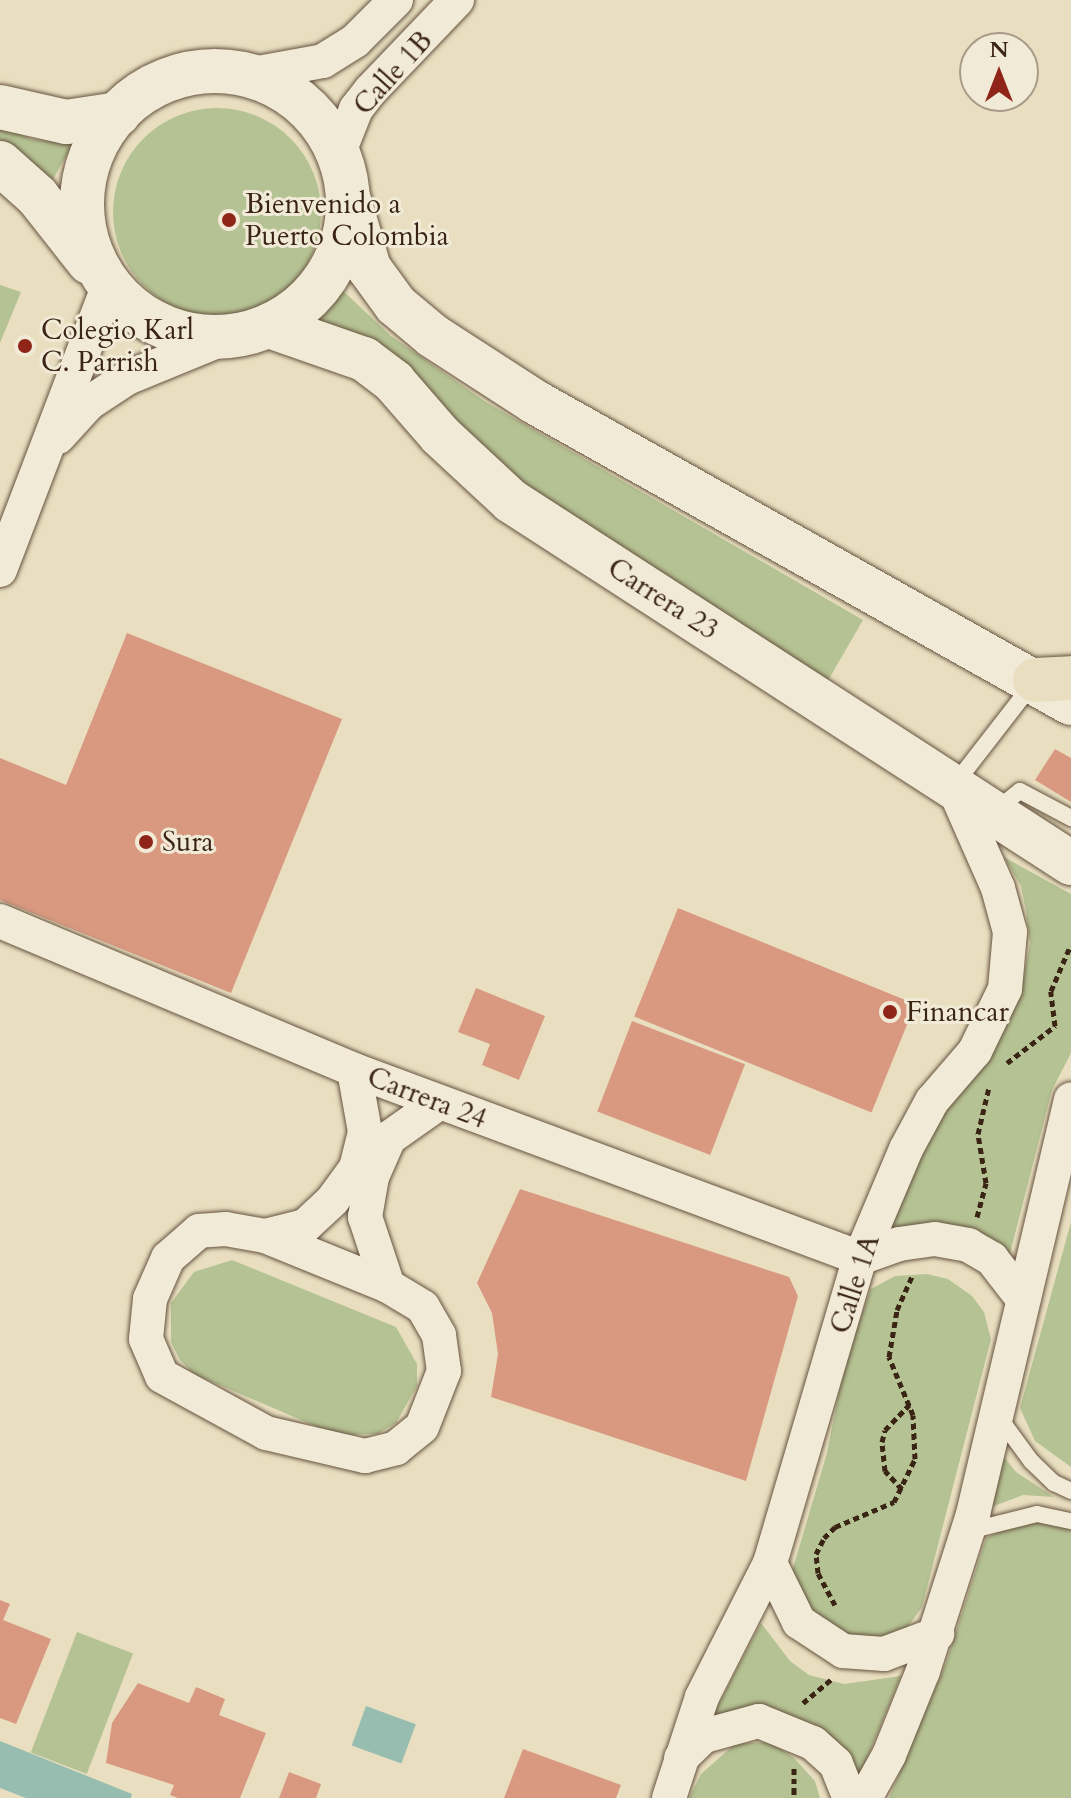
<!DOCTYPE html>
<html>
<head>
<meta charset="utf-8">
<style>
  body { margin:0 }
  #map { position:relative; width:1071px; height:1798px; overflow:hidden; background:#e9dfc0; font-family:Cardo,serif }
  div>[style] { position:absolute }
  .green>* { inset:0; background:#b5c293; transform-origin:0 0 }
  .round { border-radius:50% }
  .water>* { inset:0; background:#97bdb1; transform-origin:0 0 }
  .building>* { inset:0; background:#d99981; transform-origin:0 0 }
  .path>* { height:5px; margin-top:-2.5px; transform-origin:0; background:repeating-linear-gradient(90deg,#3a2414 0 6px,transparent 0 10px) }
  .roads { filter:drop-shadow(0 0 2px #66533f) drop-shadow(0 0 2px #66533f) }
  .lane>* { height:16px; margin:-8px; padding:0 8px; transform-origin:8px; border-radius:8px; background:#f1ead6 }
  .street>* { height:34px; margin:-17px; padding:0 17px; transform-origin:17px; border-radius:17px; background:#f1ead6 }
  .secondary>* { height:44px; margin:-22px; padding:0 22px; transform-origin:22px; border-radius:22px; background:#f1ead6 }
  .secondary>.ring { margin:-22px; padding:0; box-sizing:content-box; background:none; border:44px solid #f1ead6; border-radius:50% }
  .highway>* { height:44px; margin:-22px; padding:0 22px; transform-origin:22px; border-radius:22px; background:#e9dfc0 }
  .dots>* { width:22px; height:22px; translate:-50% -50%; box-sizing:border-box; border:4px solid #f1ead6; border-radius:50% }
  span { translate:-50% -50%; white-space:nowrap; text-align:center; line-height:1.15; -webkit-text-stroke:6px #f1ead6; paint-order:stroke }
  .street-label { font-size:28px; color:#3a2414 }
  .poi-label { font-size:28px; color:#3a2414 }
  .left { translate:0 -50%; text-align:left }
  .north { position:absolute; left:959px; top:32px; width:80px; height:80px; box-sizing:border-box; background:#f1ead6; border:2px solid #a89b88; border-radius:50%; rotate:0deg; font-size:22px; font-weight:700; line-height:32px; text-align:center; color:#3a2414 }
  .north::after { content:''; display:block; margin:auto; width:28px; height:36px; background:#8f2418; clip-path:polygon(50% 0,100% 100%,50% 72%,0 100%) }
</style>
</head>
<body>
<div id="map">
  <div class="green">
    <div class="round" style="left:113px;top:108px;width:208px;height:208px"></div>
    <div style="clip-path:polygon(0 124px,30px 139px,73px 144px,48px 188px,0 147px)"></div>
    <div style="clip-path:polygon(0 285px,21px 292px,0 343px)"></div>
    <div style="clip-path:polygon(340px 288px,391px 336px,486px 402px,863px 620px,822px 691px,291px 325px)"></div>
    <div style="clip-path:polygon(1004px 857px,1071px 894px,1071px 1053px,1052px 1090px,1007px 1265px,880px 1242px,900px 1176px,1012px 1009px,1024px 976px,1030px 943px,1026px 911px,1021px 886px)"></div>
    <div style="clip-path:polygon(1071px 1222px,1071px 1467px,1035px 1441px,1020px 1408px)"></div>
    <div style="clip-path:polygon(232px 1260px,396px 1327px,417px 1364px,417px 1386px,396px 1423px,377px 1434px,336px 1435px,194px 1374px,180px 1360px,171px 1342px,171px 1303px,194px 1272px)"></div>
    <div style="clip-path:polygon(927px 1274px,948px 1279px,972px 1296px,984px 1312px,991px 1339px,922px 1607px,896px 1643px,829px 1639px,789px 1582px,827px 1453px,845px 1360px,871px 1289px,895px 1276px)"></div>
    <div style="clip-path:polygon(1000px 1452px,1016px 1472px,1054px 1497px,1023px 1495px,986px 1509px)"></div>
    <div style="clip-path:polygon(1031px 1517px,1071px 1525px,1071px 1798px,889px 1798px,947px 1660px,986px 1538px)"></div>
    <div style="clip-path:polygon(761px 1623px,790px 1661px,809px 1675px,844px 1684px,901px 1676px,855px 1788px,821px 1743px,707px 1727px)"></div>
    <div style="left:77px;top:1632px;width:60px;height:129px;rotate:21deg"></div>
    <div style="clip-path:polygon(769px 1742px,793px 1757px,815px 1781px,820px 1798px,689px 1798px,701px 1774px,735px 1744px)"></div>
  </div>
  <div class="water">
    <div style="left:366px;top:1706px;width:53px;height:42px;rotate:20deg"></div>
    <div style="clip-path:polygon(0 1741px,132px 1794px,131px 1798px,26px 1798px,0 1788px)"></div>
  </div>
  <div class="building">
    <div style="clip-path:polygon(127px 633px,342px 719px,231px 993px,0 900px,0 758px,66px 785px)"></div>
    <div style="clip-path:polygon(1055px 749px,1071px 758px,1071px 802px,1035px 780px)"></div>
    <div style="left:678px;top:908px;width:256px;height:117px;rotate:22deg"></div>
    <div style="clip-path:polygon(476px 988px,545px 1016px,519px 1080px,482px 1065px,490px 1044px,458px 1032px)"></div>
    <div style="left:632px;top:1021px;width:121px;height:97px;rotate:21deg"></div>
    <div style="clip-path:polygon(520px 1189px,789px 1277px,798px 1296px,746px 1481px,491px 1397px,498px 1354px,492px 1313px,477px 1283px)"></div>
    <div style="clip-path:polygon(0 1600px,10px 1604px,3px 1620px,51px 1639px,16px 1724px,0 1718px)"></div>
    <div style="clip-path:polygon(138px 1683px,189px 1703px,196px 1687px,225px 1699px,219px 1715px,266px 1733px,240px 1798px,178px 1798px,170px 1795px,174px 1785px,106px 1763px,112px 1723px)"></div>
    <div style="clip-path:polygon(523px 1749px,621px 1785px,616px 1798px,504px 1798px)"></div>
    <div style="clip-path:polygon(289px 1772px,321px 1784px,316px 1798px,279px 1798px)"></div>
  </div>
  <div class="path">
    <div style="left:1007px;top:1063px;width:61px;rotate:-37.6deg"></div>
    <div style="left:1055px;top:1026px;width:35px;rotate:-97deg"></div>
    <div style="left:1051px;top:991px;width:46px;rotate:-66.8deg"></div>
    <div style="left:977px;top:1217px;width:35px;rotate:-75deg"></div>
    <div style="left:986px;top:1183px;width:50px;rotate:-99.3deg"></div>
    <div style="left:978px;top:1134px;width:48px;rotate:-76.8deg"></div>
    <div style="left:902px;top:1489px;width:25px;rotate:-133deg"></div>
    <div style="left:885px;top:1471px;width:29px;rotate:-96deg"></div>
    <div style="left:882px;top:1442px;width:12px;rotate:-76deg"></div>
    <div style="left:885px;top:1430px;width:35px;rotate:-46deg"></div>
    <div style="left:835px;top:1605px;width:36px;rotate:-118deg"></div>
    <div style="left:818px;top:1573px;width:19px;rotate:-96deg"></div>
    <div style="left:816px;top:1554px;width:18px;rotate:-63deg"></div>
    <div style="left:824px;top:1538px;width:16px;rotate:-45deg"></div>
    <div style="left:835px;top:1527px;width:64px;rotate:-23deg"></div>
    <div style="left:894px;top:1502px;width:48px;rotate:-64deg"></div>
    <div style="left:915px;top:1459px;width:44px;rotate:-92.6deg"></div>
    <div style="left:913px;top:1415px;width:63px;rotate:-112.5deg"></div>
    <div style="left:889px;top:1357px;width:48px;rotate:-80.3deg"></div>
    <div style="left:897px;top:1310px;width:37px;rotate:-66deg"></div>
    <div style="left:803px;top:1703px;width:38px;rotate:-40deg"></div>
    <div style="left:794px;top:1768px;width:30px;rotate:90deg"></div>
  </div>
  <div class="roads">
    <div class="lane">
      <div style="left:954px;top:785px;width:129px;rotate:-52.2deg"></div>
      <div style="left:995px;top:811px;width:32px;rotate:-39deg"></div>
      <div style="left:1020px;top:791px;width:58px;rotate:27.9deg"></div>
      <div style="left:998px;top:1416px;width:56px;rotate:53.7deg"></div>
      <div style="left:1031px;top:1461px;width:32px;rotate:44deg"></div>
      <div style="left:1054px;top:1483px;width:19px;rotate:25deg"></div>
      <div style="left:969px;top:1531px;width:70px;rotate:-14deg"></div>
      <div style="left:1037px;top:1514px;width:35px;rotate:12deg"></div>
    </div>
    <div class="street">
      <div style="left:247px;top:75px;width:77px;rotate:-10.4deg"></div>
      <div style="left:323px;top:61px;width:38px;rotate:-32deg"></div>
      <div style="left:355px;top:41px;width:58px;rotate:-45deg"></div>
      <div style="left:339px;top:152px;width:46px;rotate:-68.4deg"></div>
      <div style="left:356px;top:109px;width:23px;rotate:-52deg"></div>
      <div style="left:370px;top:91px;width:126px;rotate:-46.3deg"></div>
      <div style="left:58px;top:437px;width:46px;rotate:-47.6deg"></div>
      <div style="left:89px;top:403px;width:45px;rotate:-33.3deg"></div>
      <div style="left:127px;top:378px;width:108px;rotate:-22.3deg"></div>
      <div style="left:0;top:570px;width:305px;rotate:-69.1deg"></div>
      <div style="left:0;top:921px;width:384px;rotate:22.8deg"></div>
      <div style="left:354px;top:1070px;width:540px;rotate:20.38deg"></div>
      <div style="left:860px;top:1258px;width:41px;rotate:-19.7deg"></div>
      <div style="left:899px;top:1244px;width:36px;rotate:-8deg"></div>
      <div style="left:935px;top:1239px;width:34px;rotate:10deg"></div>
      <div style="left:968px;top:1245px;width:28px;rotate:30deg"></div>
      <div style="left:992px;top:1259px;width:51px;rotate:52.2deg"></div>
      <div style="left:354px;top:1070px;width:63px;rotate:79.9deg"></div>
      <div style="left:365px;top:1132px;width:37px;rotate:104deg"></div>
      <div style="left:356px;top:1168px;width:39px;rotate:126deg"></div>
      <div style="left:333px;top:1200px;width:38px;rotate:137deg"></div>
      <div style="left:305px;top:1226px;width:41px;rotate:166deg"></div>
      <div style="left:265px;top:1236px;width:40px;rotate:-170deg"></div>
      <div style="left:226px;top:1229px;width:27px;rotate:176deg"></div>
      <div style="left:199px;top:1231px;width:41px;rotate:138.9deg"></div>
      <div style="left:168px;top:1258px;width:45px;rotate:113.7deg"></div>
      <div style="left:150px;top:1299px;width:40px;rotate:95.7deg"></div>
      <div style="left:146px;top:1339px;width:40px;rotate:66.6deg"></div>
      <div style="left:162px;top:1376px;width:119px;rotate:28.7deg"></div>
      <div style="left:266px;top:1433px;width:102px;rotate:13.1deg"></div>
      <div style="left:365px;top:1456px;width:32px;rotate:-14deg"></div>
      <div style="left:396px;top:1448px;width:33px;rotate:-39deg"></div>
      <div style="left:422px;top:1427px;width:60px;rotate:-68.6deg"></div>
      <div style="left:444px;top:1371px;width:36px;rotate:-98deg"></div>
      <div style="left:439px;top:1335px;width:32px;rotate:-120deg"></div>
      <div style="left:423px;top:1307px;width:41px;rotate:-149deg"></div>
      <div style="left:388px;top:1286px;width:73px;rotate:-108.4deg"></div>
      <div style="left:365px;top:1217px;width:41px;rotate:-80.1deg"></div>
      <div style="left:372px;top:1177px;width:43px;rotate:-66.4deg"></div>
      <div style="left:389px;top:1138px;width:62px;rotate:-35.2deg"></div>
      <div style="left:265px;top:1236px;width:133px;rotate:22.1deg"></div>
      <div style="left:770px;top:1563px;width:66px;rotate:63.8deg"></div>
      <div style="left:799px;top:1622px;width:53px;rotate:33.4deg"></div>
      <div style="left:843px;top:1651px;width:41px;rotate:4.2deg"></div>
      <div style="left:884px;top:1654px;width:57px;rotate:-20.7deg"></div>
      <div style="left:681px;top:1758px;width:32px;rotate:-44deg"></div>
      <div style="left:704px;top:1736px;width:57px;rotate:-15.3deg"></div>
      <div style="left:759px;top:1721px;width:58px;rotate:22.2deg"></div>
      <div style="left:813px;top:1743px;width:31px;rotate:42deg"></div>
      <div style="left:836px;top:1764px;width:37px;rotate:68deg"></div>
      <div style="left:669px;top:1798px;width:106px;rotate:-71.9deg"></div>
      <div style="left:702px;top:1697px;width:150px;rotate:-63.1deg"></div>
      <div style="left:770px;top:1563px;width:318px;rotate:-73.6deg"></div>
      <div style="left:860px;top:1258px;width:118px;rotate:-67.1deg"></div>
      <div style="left:906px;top:1149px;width:55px;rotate:-61.6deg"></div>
      <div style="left:932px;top:1101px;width:66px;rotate:-49.3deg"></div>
      <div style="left:975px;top:1051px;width:69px;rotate:-64.2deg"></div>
      <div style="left:1005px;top:989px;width:57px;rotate:-85deg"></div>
      <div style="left:1010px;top:932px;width:46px;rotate:-105.3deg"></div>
      <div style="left:998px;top:888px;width:111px;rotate:-113.8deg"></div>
      <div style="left:865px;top:1798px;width:49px;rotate:-60.8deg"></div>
      <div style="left:889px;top:1755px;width:91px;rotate:-68deg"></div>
      <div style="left:923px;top:1671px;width:165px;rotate:-72.3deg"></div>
      <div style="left:973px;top:1514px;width:426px;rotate:-76.7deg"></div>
    </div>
    <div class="secondary">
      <div class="ring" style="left:82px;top:71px;width:222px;height:222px"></div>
      <div style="left:0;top:107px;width:68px;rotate:12.8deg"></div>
      <div style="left:66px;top:122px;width:53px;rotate:-8.7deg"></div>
      <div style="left:0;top:163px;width:50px;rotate:41.7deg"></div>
      <div style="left:37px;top:196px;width:84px;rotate:51.8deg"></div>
      <div style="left:349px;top:200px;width:71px;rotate:73.6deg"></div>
      <div style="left:369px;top:268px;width:46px;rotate:53.9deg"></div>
      <div style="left:396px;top:305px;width:48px;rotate:40deg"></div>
      <div style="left:433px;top:336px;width:121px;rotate:32.9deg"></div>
      <div style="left:535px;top:402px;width:615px;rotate:29.32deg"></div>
      <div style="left:269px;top:326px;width:101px;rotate:19.2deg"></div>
      <div style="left:364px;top:359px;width:38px;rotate:37deg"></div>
      <div style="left:394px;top:382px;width:70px;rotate:49deg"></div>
      <div style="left:440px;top:435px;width:97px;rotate:42.9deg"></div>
      <div style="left:511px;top:501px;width:667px;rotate:32.88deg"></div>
    </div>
    <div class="highway">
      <div style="left:1035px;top:680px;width:36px;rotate:-3deg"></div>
    </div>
  </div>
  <div class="dots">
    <div style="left:229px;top:220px;background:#8f2418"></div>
    <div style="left:25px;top:346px;background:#8f2418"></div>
    <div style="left:146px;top:842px;background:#8f2418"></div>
    <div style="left:890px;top:1012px;background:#8f2418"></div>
  </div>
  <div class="street-label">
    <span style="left:393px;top:73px;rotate:-48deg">Calle 1B</span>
    <span style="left:663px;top:599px;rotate:33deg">Carrera 23</span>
    <span style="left:427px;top:1098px;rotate:21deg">Carrera 24</span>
    <span style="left:855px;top:1284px;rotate:-72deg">Calle 1A</span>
  </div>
  <div class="poi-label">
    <span class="left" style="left:245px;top:220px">Bienvenido a<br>Puerto Colombia</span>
    <span class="left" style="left:41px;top:346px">Colegio Karl<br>C. Parrish</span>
    <span class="left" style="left:162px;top:842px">Sura</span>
    <span class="left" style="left:906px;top:1012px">Financar</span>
  </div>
  <div class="north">N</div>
</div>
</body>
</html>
